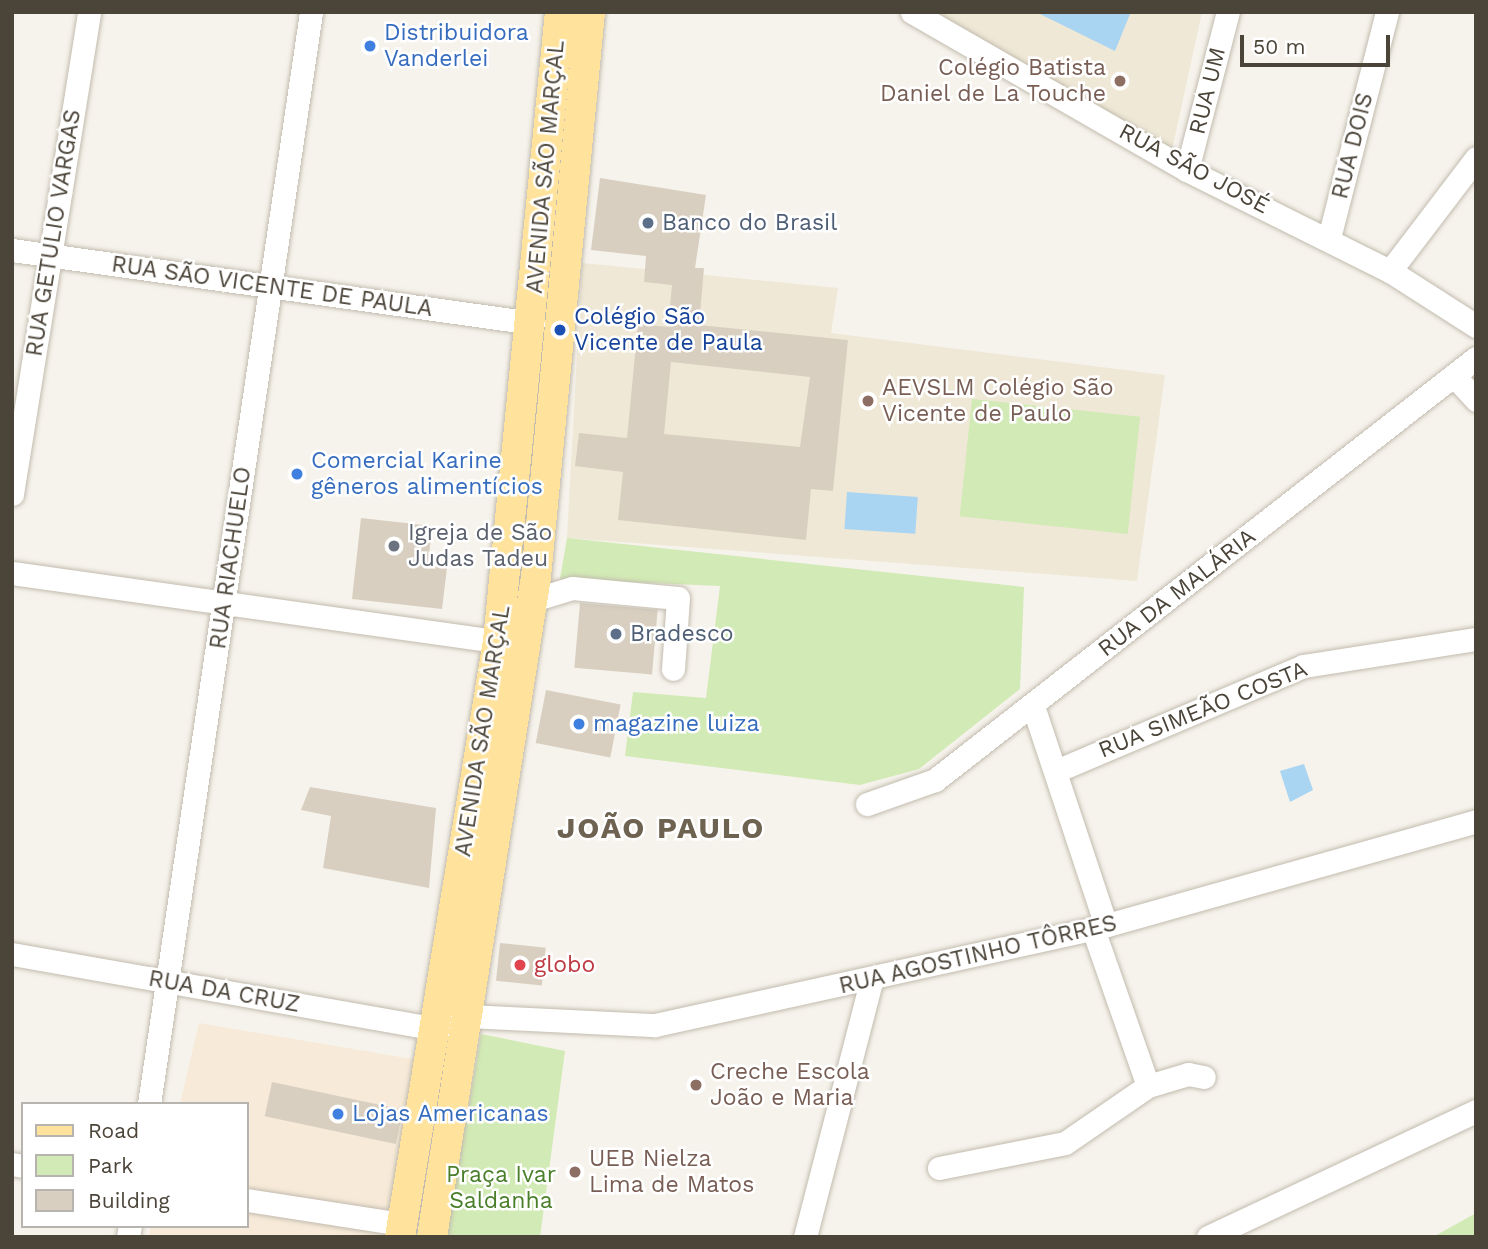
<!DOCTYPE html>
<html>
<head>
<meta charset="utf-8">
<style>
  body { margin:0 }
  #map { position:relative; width:1488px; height:1249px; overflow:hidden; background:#f6f3ec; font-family:"Work Sans",sans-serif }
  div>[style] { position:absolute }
  .commercial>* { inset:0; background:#f7ead8 }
  .education>* { inset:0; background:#efe8d6 }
  .green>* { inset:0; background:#d2eab5; transform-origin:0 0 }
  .water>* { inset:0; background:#a9d4f2; transform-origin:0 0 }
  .building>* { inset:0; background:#d8cfc1; transform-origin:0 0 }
  .roads { filter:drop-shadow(0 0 2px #c2bbae) drop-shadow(0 0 2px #c2bbae) }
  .minor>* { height:23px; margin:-11.5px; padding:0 11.5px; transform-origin:11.5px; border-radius:11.5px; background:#fff }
  .major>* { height:30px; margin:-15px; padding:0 15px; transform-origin:15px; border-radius:15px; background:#ffe39c }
  .dots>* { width:19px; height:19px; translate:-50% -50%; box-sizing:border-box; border:4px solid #fff; border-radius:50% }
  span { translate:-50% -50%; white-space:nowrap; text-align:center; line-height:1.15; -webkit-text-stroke:5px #fff; paint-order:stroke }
  .shop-label { font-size:23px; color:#366cbe }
  .left { translate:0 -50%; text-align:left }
  .education-label { font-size:23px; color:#785e54 }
  .right { translate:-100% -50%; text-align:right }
  .street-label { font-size:23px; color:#4b4439 }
  .service-label { font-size:23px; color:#4e5e75 }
  .transit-label { font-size:23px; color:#164399 }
  .worship-label { font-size:23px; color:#5b616d }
  .health-label { font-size:23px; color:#be3a42 }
  .park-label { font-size:23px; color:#4a7f2a }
  .district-label { font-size:30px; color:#6e6250; font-weight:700; letter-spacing:2px }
  .frame { position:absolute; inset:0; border:14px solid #4b4439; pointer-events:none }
  .legend { position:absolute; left:21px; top:1102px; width:228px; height:126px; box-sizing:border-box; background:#fff; border:2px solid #b7b4b0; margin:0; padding:9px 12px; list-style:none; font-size:21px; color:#4b4439 }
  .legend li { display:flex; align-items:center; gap:14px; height:35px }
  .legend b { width:35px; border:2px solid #b7b4b0 }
  .scale { position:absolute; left:1240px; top:35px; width:150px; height:32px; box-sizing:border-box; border:4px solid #4b4439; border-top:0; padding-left:9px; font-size:21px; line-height:24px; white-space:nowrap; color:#4b4439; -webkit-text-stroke:5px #fff; paint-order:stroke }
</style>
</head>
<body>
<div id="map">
  <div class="commercial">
    <div style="clip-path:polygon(199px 1023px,418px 1060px,388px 1237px,149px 1237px,151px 1226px,247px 1226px,247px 1104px,180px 1104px)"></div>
  </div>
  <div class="education">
    <div style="clip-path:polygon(934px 12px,1202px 12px,1172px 150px)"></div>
    <div style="clip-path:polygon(582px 263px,838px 288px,831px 333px,1165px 375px,1137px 581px,567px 538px)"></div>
  </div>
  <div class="green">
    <div style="left:972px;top:399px;width:169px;height:118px;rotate:6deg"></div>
    <div style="clip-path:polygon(567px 538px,1024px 587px,1020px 689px,919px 769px,860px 785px,625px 756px,633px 692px,706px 698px,720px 586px,560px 579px)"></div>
    <div style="clip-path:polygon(481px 1034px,565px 1051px,540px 1237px,446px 1237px)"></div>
    <div style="clip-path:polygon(1476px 1213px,1476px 1237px,1433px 1237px)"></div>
  </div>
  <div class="water">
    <div style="clip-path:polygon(1036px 12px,1125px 12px,1130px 14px,1115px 51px)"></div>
    <div style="left:847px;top:492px;width:71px;height:37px;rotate:4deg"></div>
    <div style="clip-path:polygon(1304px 764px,1313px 790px,1290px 802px,1280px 771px)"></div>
  </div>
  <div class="building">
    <div style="clip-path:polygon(evenodd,600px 178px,706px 195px,695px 268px,704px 268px,699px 325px,848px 340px,833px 491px,811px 489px,806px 540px,618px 520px,623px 472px,575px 466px,579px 433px,627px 438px,638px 324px,668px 327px,672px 285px,644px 282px,646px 256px,591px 250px,600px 178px,671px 362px,810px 377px,800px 447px,664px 434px,671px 362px)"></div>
    <div style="clip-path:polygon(361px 518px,432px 526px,428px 566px,447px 568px,442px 609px,352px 599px)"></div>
    <div style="left:580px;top:603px;width:78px;height:65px;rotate:5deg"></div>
    <div style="left:546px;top:690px;width:76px;height:54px;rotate:11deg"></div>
    <div style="clip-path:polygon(310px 787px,436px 808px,429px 888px,323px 868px,331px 816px,301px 810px)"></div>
    <div style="left:500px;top:943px;width:46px;height:38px;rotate:6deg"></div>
    <div style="left:272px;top:1082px;width:134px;height:35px;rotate:12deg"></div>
  </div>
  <div class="roads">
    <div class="minor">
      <div style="left:912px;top:12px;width:317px;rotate:29.9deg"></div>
      <div style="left:1187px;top:170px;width:227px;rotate:26.5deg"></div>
      <div style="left:1390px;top:271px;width:102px;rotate:32.6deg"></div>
      <div style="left:1187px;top:170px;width:163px;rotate:-75.5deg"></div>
      <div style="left:1329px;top:238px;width:233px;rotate:-75.6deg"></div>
      <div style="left:12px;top:250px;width:526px;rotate:7.98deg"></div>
      <div style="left:1390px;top:271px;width:142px;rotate:-52.7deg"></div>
      <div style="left:1454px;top:376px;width:33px;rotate:47deg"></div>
      <div style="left:12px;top:494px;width:488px;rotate:-80.9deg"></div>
      <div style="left:12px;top:573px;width:491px;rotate:8deg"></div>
      <div style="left:533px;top:600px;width:41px;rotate:-17.1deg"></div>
      <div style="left:572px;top:588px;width:106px;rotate:5.4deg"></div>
      <div style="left:678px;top:598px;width:71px;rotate:94deg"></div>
      <div style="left:1033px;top:706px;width:231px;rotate:71.6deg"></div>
      <div style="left:1056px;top:771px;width:268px;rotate:-23deg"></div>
      <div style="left:1303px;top:666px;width:175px;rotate:-8.9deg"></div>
      <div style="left:867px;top:804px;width:72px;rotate:-19.4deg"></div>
      <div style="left:935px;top:780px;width:686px;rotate:-37.96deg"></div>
      <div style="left:1093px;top:929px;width:166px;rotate:70.7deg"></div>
      <div style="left:12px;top:954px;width:431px;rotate:10deg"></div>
      <div style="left:436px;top:1029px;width:35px;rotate:-22deg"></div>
      <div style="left:469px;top:1016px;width:186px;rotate:2.8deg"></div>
      <div style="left:655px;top:1025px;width:448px;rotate:-12.4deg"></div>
      <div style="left:1093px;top:929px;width:398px;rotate:-15.7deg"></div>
      <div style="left:149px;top:1104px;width:1104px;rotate:-81.56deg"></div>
      <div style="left:12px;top:1164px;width:11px;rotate:10deg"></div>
      <div style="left:939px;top:1168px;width:128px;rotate:-11.2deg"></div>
      <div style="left:1065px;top:1143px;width:101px;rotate:-34.5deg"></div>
      <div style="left:1148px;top:1086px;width:42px;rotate:-16.7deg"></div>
      <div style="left:1188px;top:1074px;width:16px;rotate:11deg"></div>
      <div style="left:247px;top:1200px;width:157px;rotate:8.8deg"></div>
      <div style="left:128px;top:1237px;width:11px;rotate:-80deg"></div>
      <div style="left:805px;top:1237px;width:263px;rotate:-75.5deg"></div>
      <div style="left:1208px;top:1237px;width:296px;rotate:-25.2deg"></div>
    </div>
    <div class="major">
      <div style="left:400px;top:1237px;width:604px;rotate:-80.66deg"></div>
      <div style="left:498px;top:641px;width:632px;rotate:-84.37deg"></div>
      <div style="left:432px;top:1237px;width:668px;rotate:-81.05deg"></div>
      <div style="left:536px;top:577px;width:568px;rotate:-84.54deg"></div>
    </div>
  </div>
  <div class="dots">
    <div style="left:370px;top:46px;background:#3f7fe0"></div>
    <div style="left:1120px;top:81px;background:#8d6e63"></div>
    <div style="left:648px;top:223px;background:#5c6f8a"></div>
    <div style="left:560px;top:330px;background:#1a4fb4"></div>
    <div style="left:868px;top:401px;background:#8d6e63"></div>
    <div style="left:297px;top:474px;background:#3f7fe0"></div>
    <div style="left:394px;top:546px;background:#6b7280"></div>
    <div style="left:616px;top:634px;background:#5c6f8a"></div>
    <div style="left:579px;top:724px;background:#3f7fe0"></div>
    <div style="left:520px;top:965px;background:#e0444e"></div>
    <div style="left:696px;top:1085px;background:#8d6e63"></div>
    <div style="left:338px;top:1114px;background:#3f7fe0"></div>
    <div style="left:575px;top:1172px;background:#8d6e63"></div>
  </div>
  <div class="shop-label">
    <span class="left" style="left:384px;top:46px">Distribuidora<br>Vanderlei</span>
    <span class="left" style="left:311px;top:474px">Comercial Karine<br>gêneros alimentícios</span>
    <span class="left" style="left:593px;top:724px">magazine luiza</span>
    <span class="left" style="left:352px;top:1114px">Lojas Americanas</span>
  </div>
  <div class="education-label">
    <span class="right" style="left:1106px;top:81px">Colégio Batista<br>Daniel de La Touche</span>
    <span class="left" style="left:882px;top:401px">AEVSLM Colégio São<br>Vicente de Paulo</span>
    <span class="left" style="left:710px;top:1085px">Creche Escola<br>João e Maria</span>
    <span class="left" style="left:589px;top:1172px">UEB Nielza<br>Lima de Matos</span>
  </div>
  <div class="street-label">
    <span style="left:1208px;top:91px;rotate:-76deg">RUA UM</span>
    <span style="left:1353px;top:146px;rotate:-76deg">RUA DOIS</span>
    <span style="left:546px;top:167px;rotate:-85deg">AVENIDA SÃO MARÇAL</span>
    <span style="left:1194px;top:169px;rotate:28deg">RUA SÃO JOSÉ</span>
    <span style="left:54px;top:233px;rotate:-81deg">RUA GETULIO VARGAS</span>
    <span style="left:272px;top:287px;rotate:8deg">RUA SÃO VICENTE DE PAULA</span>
    <span style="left:231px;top:558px;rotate:-82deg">RUA RIACHUELO</span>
    <span style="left:1177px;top:593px;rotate:-38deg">RUA DA MALÁRIA</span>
    <span style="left:1203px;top:710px;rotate:-22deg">RUA SIMEÃO COSTA</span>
    <span style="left:483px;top:731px;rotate:-81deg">AVENIDA SÃO MARÇAL</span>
    <span style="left:978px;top:955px;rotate:-13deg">RUA AGOSTINHO TÔRRES</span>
    <span style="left:224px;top:992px;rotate:10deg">RUA DA CRUZ</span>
  </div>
  <div class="service-label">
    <span class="left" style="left:662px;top:223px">Banco do Brasil</span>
    <span class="left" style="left:630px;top:634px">Bradesco</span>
  </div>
  <div class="transit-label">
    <span class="left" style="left:574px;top:330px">Colégio São<br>Vicente de Paula</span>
  </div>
  <div class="worship-label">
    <span class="left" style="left:408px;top:546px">Igreja de São<br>Judas Tadeu</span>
  </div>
  <div class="health-label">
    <span class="left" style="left:534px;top:965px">globo</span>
  </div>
  <div class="park-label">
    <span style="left:501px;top:1188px">Praça Ivar<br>Saldanha</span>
  </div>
  <div class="district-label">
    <span style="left:661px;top:828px">JOÃO PAULO</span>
  </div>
  <div class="frame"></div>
  <ul class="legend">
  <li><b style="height:9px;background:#ffe39c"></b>Road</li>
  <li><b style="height:19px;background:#d2eab5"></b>Park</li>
  <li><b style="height:19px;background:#d8cfc1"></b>Building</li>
  </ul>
  <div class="scale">50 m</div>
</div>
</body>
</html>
